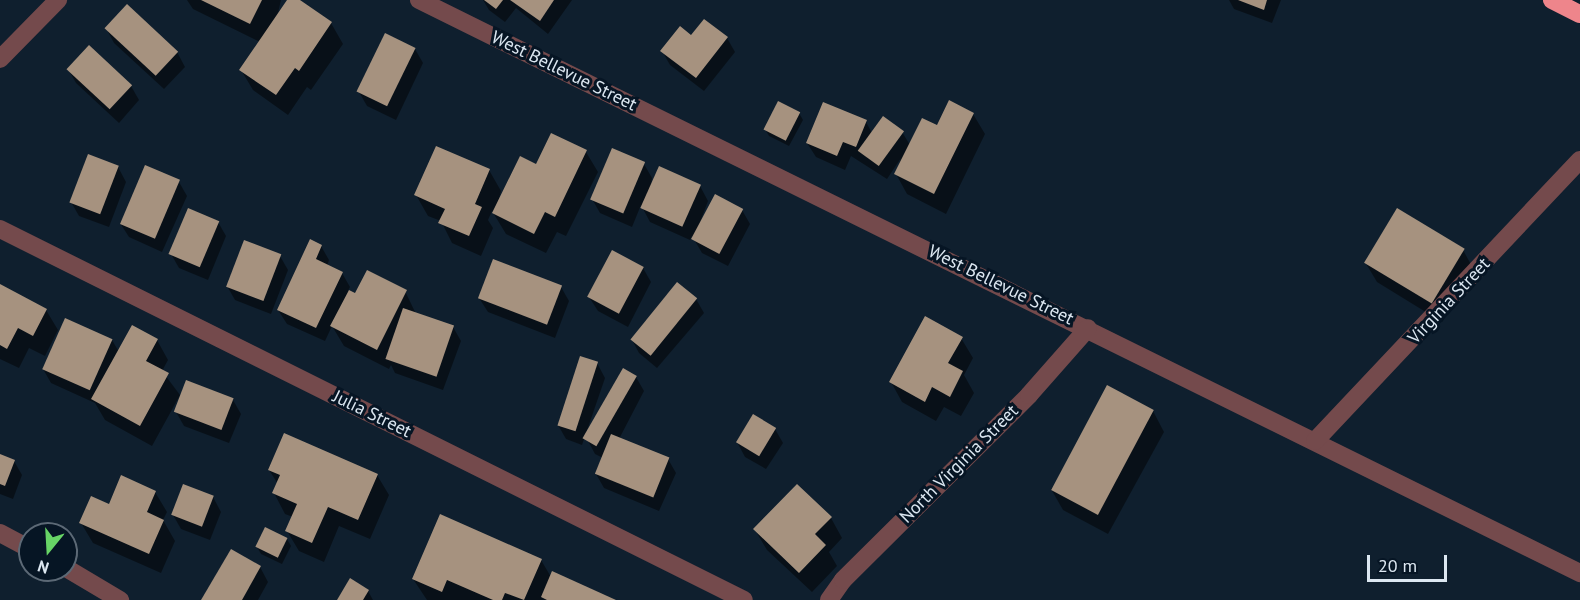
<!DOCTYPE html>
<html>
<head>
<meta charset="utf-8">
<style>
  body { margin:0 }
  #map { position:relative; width:1580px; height:600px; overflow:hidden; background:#0f1f2e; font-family:"PT Sans",sans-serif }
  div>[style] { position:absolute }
  .shadow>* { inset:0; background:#0007 }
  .building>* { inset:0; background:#a6927f; transform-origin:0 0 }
  .street>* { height:18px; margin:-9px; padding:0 9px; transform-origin:9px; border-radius:9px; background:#744a4c }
  .highway>* { height:18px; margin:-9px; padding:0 9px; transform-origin:9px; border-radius:9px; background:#ee858b }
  span { translate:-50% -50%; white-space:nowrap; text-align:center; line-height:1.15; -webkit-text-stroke:6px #061524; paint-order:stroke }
  .street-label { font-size:18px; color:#dce7f1 }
  .north { position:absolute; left:18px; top:522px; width:60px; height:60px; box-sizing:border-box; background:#061524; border:2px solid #5c6976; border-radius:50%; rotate:198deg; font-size:16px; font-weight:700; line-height:24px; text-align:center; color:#dce7f1 }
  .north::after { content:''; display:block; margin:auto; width:21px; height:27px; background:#67d466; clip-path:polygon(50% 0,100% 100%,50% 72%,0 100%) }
  .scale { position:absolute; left:1367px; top:555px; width:80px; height:27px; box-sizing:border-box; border:3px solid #dce7f1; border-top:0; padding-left:8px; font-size:18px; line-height:21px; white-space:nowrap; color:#dce7f1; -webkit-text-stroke:4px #061524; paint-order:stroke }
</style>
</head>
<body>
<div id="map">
  <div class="shadow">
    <div style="clip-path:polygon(187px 0,281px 0,277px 17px,288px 0,297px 0,331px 23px,343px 44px,311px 90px,307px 87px,288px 115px,253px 90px,241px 70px,260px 42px,193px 9px)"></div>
    <div style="clip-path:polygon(483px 0,572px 0,548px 34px,516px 8px,505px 22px,489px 10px)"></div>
    <div style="clip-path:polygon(1229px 0,1281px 0,1272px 23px,1234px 9px)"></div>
    <div style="clip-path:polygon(106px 28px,177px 52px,185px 67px,164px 89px,114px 43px)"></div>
    <div style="clip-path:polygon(727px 38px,735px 52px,704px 91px,670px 65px,662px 51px)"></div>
    <div style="clip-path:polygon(415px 49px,423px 63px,396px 120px,367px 106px,359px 92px)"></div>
    <div style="clip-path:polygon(68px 69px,131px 86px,139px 100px,119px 123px,76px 83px)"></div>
    <div style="clip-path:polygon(799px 113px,803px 120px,789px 146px,769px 136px,765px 129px)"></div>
    <div style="clip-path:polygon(973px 114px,985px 134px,946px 214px,907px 194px,896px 174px,901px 158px,887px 179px,851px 156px,845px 170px,816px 157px,807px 143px,866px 122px,872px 133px,902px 132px,910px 145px,938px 127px)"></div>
    <div style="clip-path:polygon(586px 152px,598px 172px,566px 236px,557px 232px,546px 253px,506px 234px,492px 211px,488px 220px,493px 228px,481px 256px,452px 243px,441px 221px,428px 216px,416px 195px,489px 170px,501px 191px,497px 206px,536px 166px)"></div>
    <div style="clip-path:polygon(644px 164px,652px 178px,650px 192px,700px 186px,708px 201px,696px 233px,742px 210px,750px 224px,728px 266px,702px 253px,692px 236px,690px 240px,650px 222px,641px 205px,632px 227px,600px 213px,592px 199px)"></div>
    <div style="clip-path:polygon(118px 167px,126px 182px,109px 227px,79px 216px,71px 202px)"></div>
    <div style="clip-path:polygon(179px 182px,187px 196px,162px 252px,129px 237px,120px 223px)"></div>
    <div style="clip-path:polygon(218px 222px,226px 236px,208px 280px,179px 268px,171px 254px)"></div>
    <div style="clip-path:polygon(321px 246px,329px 260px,327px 266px,342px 273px,350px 287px,348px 291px,355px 295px,405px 291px,416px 314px,453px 327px,461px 341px,443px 390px,395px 373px,391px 365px,389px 369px,344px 346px,332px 326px,325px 341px,287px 324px,278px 310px)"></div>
    <div style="clip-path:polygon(1463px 250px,1474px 270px,1442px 322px,1377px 282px,1365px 262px)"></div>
    <div style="clip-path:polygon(280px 256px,288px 270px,271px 314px,235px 300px,227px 286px)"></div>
    <div style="clip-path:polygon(643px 268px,651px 282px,628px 327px,598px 311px,589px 297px)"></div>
    <div style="clip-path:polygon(0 286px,46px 310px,58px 330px,45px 356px,29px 348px,19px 368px,0 359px)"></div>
    <div style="clip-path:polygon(561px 287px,569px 301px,555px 338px,488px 312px,479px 298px)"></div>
    <div style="clip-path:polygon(696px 299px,704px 313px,657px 368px,639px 353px,631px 338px)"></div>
    <div style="clip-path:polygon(961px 338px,973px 358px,964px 375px,974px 393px,961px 416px,944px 407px,936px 421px,902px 402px,891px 382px)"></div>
    <div style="clip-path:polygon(112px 340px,119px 352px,157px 340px,168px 360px,162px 371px,180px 395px,152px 446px,105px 420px,95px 403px,51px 383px,43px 369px)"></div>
    <div style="clip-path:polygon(597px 363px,605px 378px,582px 445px,566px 439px,558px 425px)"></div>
    <div style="clip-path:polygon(636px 377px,644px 391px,619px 439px,668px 459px,676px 473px,659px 511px,604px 488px,596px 474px,603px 458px,595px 454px,587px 439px)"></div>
    <div style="clip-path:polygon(233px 400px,241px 414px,229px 443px,184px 426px,176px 412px)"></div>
    <div style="clip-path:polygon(1153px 411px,1164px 432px,1108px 534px,1063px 510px,1051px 489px)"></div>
    <div style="clip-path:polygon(775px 429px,783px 443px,766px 469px,745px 457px,737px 442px)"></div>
    <div style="clip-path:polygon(0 456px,14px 461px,22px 475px,13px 499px,0 494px)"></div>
    <div style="clip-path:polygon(269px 470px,377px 475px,389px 495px,370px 539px,339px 526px,324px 562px,299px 551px,287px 531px,293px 517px,285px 514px,274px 493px,278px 484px)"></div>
    <div style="clip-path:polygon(155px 492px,167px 512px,163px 520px,175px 541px,161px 573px,93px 543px,81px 523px,109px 506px)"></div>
    <div style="clip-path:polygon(213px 497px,221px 512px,210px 540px,181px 529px,173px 515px)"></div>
    <div style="clip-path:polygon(831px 518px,842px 538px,829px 552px,837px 566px,812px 592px,767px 550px,755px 530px)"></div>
    <div style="clip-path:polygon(287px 539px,291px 546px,282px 564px,261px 554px,257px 547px)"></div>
    <div style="clip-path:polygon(541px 560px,551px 577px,612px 600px,427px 600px,413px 579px)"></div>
    <div style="clip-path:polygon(260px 567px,268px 582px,258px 600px,204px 600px)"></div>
    <div style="clip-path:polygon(368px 591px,373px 600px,339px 600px)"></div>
  </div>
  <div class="building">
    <div style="clip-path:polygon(201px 0,262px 0,250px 24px)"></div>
    <div style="clip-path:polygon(287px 0,300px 0,332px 22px,299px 71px,295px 68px,276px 95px,239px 70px)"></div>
    <div style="clip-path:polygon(484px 0,503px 0,496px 9px)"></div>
    <div style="clip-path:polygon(510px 0,554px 0,540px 21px)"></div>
    <div style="clip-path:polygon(1238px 0,1267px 0,1264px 10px)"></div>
    <div style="left:127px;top:4px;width:70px;height:33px;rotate:43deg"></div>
    <div style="clip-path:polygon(704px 19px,728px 37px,696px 78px,660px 51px,680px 26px,691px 35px)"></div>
    <div style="left:385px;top:33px;width:34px;height:65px;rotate:26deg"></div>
    <div style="left:89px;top:45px;width:59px;height:33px;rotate:43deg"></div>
    <div style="clip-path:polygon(949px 100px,974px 113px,934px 194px,894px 174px,922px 118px,937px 125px)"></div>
    <div style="left:778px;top:101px;width:25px;height:32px;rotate:27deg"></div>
    <div style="clip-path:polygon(823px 102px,867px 120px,856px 147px,843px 142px,837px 156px,806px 143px)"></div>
    <div style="left:883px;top:116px;width:26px;height:43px;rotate:36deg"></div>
    <div style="clip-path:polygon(551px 133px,587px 150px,555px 217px,545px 212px,534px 234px,492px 213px,520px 156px,536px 164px)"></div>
    <div style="clip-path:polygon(436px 146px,490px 169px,475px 204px,482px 207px,469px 236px,438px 223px,445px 209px,414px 195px)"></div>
    <div style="left:612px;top:148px;width:36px;height:56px;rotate:23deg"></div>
    <div style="left:88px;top:154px;width:33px;height:52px;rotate:21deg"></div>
    <div style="left:145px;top:165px;width:38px;height:64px;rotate:23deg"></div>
    <div style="left:659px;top:166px;width:46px;height:46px;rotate:24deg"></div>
    <div style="left:715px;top:194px;width:32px;height:51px;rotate:28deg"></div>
    <div style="left:188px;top:208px;width:34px;height:50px;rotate:23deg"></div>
    <div style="left:1397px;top:208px;width:79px;height:64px;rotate:31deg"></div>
    <div style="clip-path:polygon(310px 239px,322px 245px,316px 259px,343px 272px,316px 328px,277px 310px)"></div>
    <div style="left:244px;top:240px;width:40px;height:50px;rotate:21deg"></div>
    <div style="left:612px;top:250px;width:36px;height:53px;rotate:28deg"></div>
    <div style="left:493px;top:259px;width:74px;height:42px;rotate:21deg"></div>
    <div style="clip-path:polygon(367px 270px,407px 290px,377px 350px,330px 326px,349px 290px,355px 293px)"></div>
    <div style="left:677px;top:282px;width:26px;height:74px;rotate:39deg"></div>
    <div style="clip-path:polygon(0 284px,47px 309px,33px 336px,18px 328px,7px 349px,0 345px)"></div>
    <div style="left:403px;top:308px;width:54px;height:54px;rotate:19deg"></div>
    <div style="clip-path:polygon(925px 316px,963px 337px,948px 363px,963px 371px,950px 397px,932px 387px,925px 402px,889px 382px)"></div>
    <div style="left:65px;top:318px;width:52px;height:56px;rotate:24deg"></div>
    <div style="clip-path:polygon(132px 325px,158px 339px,146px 361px,169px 373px,140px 426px,91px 399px)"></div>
    <div style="left:580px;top:356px;width:19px;height:73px;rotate:18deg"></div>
    <div style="left:623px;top:368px;width:16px;height:81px;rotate:30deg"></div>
    <div style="left:186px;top:380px;width:51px;height:34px;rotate:21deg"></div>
    <div style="left:1107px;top:385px;width:53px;height:119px;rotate:28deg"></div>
    <div style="left:753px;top:414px;width:27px;height:33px;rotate:31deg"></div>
    <div style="clip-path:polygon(284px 433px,378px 474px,358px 520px,328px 507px,312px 543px,285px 531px,297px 504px,272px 493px,280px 475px,268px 470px)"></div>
    <div style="left:611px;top:434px;width:63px;height:43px;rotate:22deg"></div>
    <div style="clip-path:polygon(0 454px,15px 460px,5px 486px,0 484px)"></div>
    <div style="clip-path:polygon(121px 475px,156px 491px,147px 512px,164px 520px,149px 554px,79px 523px,91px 496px,109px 504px)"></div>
    <div style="left:183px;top:484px;width:33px;height:33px;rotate:21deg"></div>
    <div style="clip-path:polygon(797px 484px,832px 517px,815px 534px,826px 545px,799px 573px,753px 529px)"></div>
    <div style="clip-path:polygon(440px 514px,542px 559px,524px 600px,505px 593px,502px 600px,493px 600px,447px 580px,442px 592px,412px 579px)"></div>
    <div style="left:265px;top:527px;width:25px;height:22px;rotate:26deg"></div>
    <div style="clip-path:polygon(231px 549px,261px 566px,242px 600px,201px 600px)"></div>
    <div style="clip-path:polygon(552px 571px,616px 600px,547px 600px,541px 597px)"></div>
    <div style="clip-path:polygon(350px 578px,369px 590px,363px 600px,337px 600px)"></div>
  </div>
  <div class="street">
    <div style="left:419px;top:0;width:1295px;rotate:26.27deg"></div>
    <div style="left:0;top:59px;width:83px;rotate:-45.5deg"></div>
    <div style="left:0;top:229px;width:831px;rotate:26.5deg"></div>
    <div style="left:1315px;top:441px;width:386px;rotate:-46.7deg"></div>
    <div style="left:0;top:533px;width:34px;rotate:28deg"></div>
    <div style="left:66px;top:568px;width:63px;rotate:30.7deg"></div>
    <div style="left:829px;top:600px;width:24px;rotate:-55deg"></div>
    <div style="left:843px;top:580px;width:262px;rotate:-44.8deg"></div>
    <div style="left:1029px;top:395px;width:89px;rotate:-48.6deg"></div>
  </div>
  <div class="highway">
    <div style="left:1552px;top:0;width:31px;rotate:27deg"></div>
  </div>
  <div class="street-label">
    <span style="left:564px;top:71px;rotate:26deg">West Bellevue Street</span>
    <span style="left:1001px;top:285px;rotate:26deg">West Bellevue Street</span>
    <span style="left:1449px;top:301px;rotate:-47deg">Virginia Street</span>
    <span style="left:372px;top:414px;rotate:26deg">Julia Street</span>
    <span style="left:959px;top:464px;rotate:-45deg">North Virginia Street</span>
  </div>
  <div class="north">N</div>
  <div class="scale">20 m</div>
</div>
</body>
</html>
